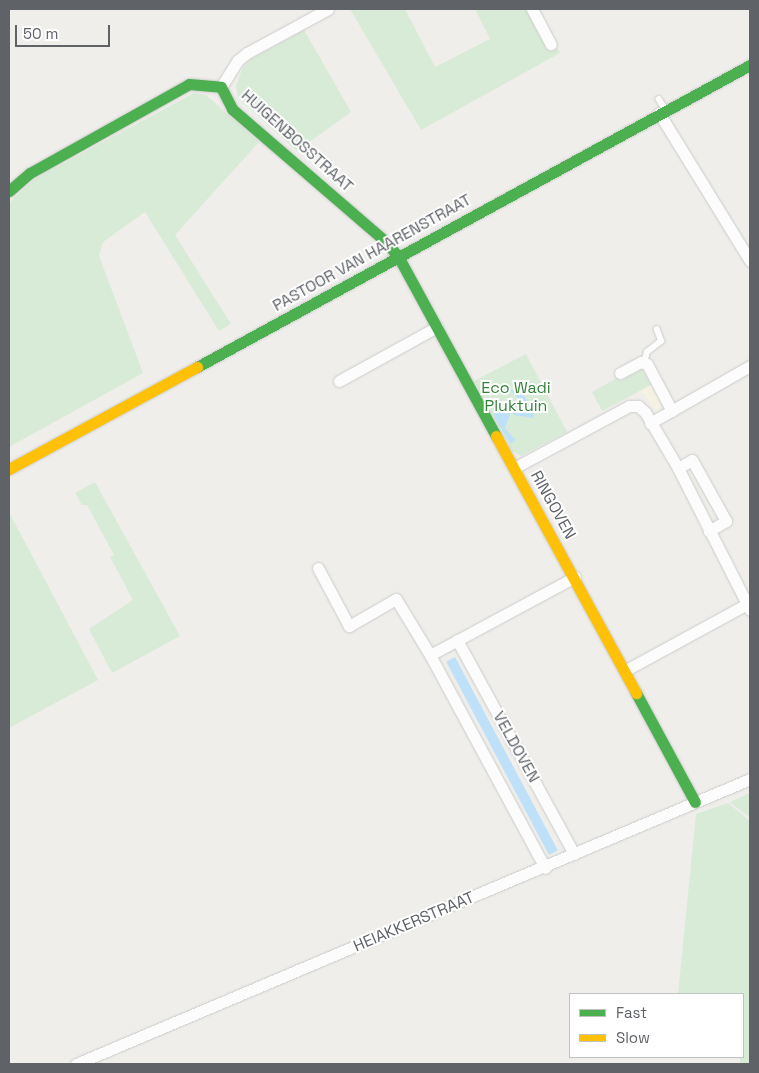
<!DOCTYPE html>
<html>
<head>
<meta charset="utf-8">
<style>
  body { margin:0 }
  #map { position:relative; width:759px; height:1073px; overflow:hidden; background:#efeeea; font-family:"Space Grotesk",sans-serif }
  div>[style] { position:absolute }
  .green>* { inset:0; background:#d8ebd6 }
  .sand>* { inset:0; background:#f6f1e1 }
  .water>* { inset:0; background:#bfe0f9; transform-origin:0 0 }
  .roads { filter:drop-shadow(0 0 1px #cbcccc) drop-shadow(0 0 1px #cbcccc) }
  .lane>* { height:5.5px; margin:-2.75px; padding:0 2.75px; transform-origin:2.75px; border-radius:2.75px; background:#fdfcfc }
  .street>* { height:11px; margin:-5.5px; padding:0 5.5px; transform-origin:5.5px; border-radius:5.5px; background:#fdfcfc }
  .fast>* { height:11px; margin:-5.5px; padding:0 5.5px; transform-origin:5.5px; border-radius:5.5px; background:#4caf50 }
  .slow>* { height:11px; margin:-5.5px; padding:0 5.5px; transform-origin:5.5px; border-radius:5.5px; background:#ffc107 }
  span { translate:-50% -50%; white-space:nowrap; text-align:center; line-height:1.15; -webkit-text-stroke:4px #fff; paint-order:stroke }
  .street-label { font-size:16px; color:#5f6368 }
  .park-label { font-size:16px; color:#348238 }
  .frame { position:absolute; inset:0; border:10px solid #5f6368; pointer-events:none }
  .legend { position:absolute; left:569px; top:993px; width:175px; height:65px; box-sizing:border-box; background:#fff; border:1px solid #bfc1c3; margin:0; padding:6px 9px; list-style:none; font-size:15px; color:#5f6368 }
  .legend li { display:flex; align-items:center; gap:10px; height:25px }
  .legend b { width:25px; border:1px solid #bfc1c3 }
  .scale { position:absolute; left:15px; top:25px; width:95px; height:22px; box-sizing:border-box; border:2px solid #5f6368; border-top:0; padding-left:6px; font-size:15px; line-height:18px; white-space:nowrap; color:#5f6368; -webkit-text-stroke:4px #fff; paint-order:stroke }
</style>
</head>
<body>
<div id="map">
  <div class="green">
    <div style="clip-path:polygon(350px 9px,405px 9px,435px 67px,490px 39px,475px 9px,536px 9px,560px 53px,421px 130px)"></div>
    <div style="clip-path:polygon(304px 30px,351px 112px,297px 151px,238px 98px,236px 86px,243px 67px,251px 59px)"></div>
    <div style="clip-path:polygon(194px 93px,206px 95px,259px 142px,175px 235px,231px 324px,219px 331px,145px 212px,103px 242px,99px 256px,143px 373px,9px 447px,9px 203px,35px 179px)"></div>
    <div style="clip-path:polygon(526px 354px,567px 432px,521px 456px,512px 451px,474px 381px)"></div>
    <div style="clip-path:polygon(638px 368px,642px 369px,651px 385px,602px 411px,592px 392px,617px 378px,620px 381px,639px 371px)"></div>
    <div style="clip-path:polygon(95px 482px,180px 636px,112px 673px,89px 629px,133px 600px,110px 557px,114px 555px,87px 505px,82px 505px,75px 493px)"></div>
    <div style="clip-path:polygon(9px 512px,98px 680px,9px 728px)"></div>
    <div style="clip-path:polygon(750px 793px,750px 818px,730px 802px)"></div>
    <div style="clip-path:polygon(728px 803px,750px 821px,750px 1064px,740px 1064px,743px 994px,678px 994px,696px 814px)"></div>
  </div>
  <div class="sand">
    <div style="clip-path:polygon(651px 385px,662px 404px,657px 412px,643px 393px,638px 392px)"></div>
  </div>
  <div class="water">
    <div style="clip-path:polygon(507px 387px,525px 397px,534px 413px,533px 418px,514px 415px,512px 411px,522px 408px,523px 404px,512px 392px,498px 391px)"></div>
    <div style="clip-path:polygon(492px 404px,505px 408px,510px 414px,505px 428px,515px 440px,511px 444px,495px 418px)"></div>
    <div style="left:455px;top:657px;width:219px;height:10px;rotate:62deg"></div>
  </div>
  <div class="roads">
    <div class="lane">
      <div style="left:659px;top:99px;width:13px;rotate:58deg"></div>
      <div style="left:644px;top:363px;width:11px;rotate:-75deg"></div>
      <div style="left:647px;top:352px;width:18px;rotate:-38deg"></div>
      <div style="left:661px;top:341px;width:12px;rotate:-110deg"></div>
    </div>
    <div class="street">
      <div style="left:532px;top:9px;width:40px;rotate:62deg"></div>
      <div style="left:221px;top:87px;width:31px;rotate:-58deg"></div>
      <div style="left:237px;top:61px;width:13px;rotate:-39deg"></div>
      <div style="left:247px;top:53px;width:92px;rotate:-28.5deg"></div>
      <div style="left:659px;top:113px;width:174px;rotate:58.4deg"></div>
      <div style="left:620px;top:373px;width:24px;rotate:-28deg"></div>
      <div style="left:641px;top:362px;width:6px;rotate:18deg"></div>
      <div style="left:647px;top:364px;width:53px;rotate:62deg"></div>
      <div style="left:339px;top:381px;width:112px;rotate:-28.9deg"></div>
      <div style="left:650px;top:423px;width:115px;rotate:-29.7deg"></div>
      <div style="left:514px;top:468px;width:131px;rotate:-28.3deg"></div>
      <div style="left:629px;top:406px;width:9px"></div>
      <div style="left:638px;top:406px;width:9px;rotate:41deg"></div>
      <div style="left:645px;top:412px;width:65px;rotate:59.5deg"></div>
      <div style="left:678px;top:468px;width:159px;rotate:63.1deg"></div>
      <div style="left:678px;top:468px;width:16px;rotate:-30deg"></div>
      <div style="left:692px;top:460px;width:70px;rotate:60.9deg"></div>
      <div style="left:726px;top:521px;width:20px;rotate:150deg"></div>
      <div style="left:318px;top:568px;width:66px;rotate:61.9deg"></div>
      <div style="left:349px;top:626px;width:54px;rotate:-29.9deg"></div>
      <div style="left:396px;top:599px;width:66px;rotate:58.7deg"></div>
      <div style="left:430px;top:655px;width:165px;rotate:-28.3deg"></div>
      <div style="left:457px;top:640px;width:244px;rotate:61.3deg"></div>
      <div style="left:430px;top:655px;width:242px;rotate:61.6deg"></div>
      <div style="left:626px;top:670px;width:138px;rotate:-28.6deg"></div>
      <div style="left:76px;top:1064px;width:732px;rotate:-22.92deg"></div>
    </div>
    <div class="fast">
      <div style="left:9px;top:191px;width:28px;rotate:-41deg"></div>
      <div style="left:30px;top:173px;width:182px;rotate:-29.2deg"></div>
      <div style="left:189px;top:84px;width:32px;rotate:5deg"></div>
      <div style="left:221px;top:87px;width:25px;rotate:63deg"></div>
      <div style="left:232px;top:109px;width:205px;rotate:40.8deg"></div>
      <div style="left:387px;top:243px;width:19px;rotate:51deg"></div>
      <div style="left:399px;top:258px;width:203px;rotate:61.4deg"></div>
      <div style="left:197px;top:367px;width:630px;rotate:-28.64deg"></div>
      <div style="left:636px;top:693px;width:124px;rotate:61.6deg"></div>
    </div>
    <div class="slow">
      <div style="left:496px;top:436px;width:293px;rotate:61.4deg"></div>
      <div style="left:9px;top:469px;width:214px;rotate:-28.5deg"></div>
    </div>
  </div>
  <div class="street-label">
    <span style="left:297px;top:141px;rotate:42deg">HUIGENBOSSTRAAT</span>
    <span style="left:372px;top:253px;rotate:-29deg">PASTOOR VAN HAARENSTRAAT</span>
    <span style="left:553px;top:505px;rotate:61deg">RINGOVEN</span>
    <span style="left:516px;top:747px;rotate:61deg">VELDOVEN</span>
    <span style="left:414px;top:922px;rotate:-23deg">HEIAKKERSTRAAT</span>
  </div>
  <div class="park-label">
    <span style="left:516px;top:397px">Eco Wadi<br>Pluktuin</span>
  </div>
  <div class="frame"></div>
  <ul class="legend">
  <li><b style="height:6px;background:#4caf50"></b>Fast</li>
  <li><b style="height:6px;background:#ffc107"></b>Slow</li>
  </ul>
  <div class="scale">50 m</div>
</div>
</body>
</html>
